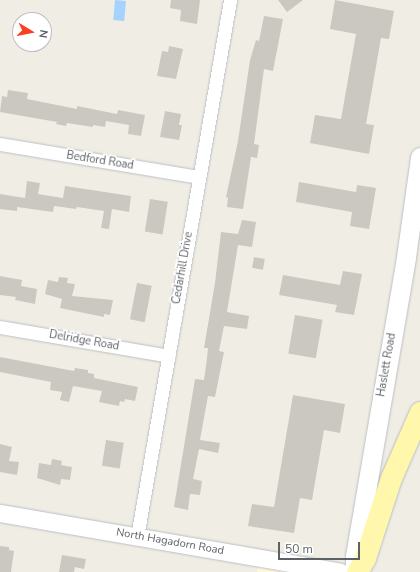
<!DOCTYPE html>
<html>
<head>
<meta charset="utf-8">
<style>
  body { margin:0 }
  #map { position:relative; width:420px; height:572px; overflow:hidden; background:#f0eee4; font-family:"Nunito Sans",sans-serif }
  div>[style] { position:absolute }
  .commercial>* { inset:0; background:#fff9db }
  .water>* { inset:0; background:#a6d2ff; transform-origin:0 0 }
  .building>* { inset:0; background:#cbc8c1; transform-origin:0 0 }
  .roads { filter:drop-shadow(0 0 1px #bcbec5) drop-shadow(0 0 1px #bcbec5) }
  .minor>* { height:13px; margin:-6.5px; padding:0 6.5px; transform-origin:6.5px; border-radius:6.5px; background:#fff }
  .tertiary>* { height:17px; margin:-8.5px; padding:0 8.5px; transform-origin:8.5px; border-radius:8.5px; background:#fff }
  .secondary>* { height:19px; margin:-9.5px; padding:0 9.5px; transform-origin:9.5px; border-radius:9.5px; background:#fff }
  .primary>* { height:21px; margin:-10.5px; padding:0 10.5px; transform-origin:10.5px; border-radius:10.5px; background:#fff7ab }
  span { translate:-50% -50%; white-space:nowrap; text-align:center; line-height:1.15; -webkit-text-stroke:3.5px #fff; paint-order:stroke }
  .street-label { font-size:11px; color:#5c6067 }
  .north { position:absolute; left:12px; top:12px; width:40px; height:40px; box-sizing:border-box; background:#fff; border:1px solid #bebfc2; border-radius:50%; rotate:100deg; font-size:11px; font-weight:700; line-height:16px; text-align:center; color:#5c6067 }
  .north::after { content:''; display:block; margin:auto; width:14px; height:18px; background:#fa4021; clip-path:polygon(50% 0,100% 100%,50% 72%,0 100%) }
  .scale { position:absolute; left:278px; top:542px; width:82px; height:18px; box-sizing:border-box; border:2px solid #5c6067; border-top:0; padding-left:5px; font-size:12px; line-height:14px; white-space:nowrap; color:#5c6067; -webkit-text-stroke:3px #fff; paint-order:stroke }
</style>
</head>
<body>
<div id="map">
  <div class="commercial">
    <div style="clip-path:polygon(259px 560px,326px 572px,257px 572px)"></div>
  </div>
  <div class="water">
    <div style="left:115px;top:0;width:11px;height:20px;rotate:5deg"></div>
  </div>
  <div class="building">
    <div style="clip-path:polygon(171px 0,200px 0,197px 24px,180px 21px,181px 10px,170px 8px)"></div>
    <div style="clip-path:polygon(278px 0,303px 0,287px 12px)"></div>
    <div style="clip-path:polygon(335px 0,394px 11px,389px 39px,381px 38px,366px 124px,374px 125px,369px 154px,310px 143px,315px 115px,341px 119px,356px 34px,330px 29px)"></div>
    <div style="clip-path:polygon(264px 16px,283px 19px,273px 71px,264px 69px,254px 144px,259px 145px,257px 158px,251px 157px,243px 209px,227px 207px,228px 198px,226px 197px,238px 141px,250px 60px,256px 40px,259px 41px)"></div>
    <div style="clip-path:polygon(169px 46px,183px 49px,176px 79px,157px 76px,162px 51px,168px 52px)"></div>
    <div style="clip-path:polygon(8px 90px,28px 93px,27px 99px,77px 109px,77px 106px,117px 114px,118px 110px,145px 115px,141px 136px,128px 134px,129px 125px,106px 121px,105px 127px,93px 125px,93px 127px,67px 123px,66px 126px,56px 124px,57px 122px,0 112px,2px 96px,7px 97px)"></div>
    <div style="clip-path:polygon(165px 111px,181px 114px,179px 125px,182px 125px,179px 140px,160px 137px)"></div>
    <div style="clip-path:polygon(27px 181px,40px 183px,38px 194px,63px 198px,65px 186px,131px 196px,129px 212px,112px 209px,109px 229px,101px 228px,104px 211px,77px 207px,76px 209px,54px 206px,53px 212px,17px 207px,17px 211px,0 209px,0 194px,25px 198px)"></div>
    <div style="clip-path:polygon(299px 182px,356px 192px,357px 185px,376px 188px,369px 229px,350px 226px,352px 212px,296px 202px)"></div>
    <div style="left:150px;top:199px;width:18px;height:33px;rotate:9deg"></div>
    <div style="clip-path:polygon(242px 220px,256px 222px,252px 247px,238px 245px,227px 312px,249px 316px,247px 329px,224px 326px,219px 351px,224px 352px,215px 397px,208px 396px,200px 440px,220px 443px,218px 453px,199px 449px,193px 479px,202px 481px,200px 495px,190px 494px,188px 510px,174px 507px,195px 379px,204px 380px,207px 358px,208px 348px,204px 348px,215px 283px,221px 232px,238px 234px)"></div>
    <div style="left:254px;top:257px;width:11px;height:11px;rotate:10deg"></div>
    <div style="clip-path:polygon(343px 271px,362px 274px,354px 315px,335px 312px,337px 305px,279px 295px,283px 275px,340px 285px)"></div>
    <div style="clip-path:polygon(0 276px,22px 280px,21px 286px,37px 289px,35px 304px,15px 300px,16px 297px,0 295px)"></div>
    <div style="clip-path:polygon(59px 277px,68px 278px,67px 283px,75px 284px,72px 296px,113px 300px,110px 315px,104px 314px,104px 317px,60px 308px,62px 299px,45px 294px,48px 280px,58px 282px)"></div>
    <div style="left:137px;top:283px;width:15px;height:37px;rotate:11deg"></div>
    <div style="left:295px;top:315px;width:28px;height:39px;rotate:10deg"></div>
    <div style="clip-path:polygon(0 357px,74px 371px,75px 368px,88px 370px,88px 373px,94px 374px,94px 378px,138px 387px,135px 401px,125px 399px,124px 402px,120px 401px,119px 406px,99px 402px,102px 391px,73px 386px,69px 402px,60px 400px,62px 392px,50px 390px,51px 382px,0 372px)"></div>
    <div style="clip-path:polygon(293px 395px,345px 404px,340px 433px,324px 430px,312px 500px,300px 498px,294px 533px,248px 526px,252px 504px,274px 507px)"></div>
    <div style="left:106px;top:440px;width:18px;height:26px;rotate:9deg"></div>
    <div style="clip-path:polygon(0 444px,12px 447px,9px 461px,19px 462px,17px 475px,0 472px)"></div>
    <div style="clip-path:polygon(52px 459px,62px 461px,61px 465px,72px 467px,70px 480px,61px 479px,60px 485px,37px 478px,39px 463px,51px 465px)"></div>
    <div style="clip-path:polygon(0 546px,9px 547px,9px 550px,14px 551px,11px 572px,0 572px)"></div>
    <div style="clip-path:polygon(62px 555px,86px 559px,84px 569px,75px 567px,74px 572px,59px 572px)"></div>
  </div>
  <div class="roads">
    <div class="minor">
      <div style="left:0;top:144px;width:202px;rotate:9.4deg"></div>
      <div style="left:0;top:327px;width:171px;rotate:9.7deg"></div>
      <div style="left:137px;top:537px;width:545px;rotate:-80.17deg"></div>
    </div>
    <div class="tertiary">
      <div style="left:0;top:513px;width:345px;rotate:9.8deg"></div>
    </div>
    <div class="secondary">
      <div style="left:355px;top:572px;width:16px;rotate:-90deg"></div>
      <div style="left:355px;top:556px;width:303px;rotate:-80.3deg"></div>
      <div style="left:406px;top:257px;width:101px;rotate:-82deg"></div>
    </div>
    <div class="primary">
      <div style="left:357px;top:572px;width:16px;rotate:-60deg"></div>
      <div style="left:365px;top:558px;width:84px;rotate:-72deg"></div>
      <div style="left:391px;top:478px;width:72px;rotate:-66.3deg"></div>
    </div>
  </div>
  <div class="street-label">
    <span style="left:100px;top:161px;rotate:9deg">Bedford Road</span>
    <span style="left:183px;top:268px;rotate:-80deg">Cedarhill Drive</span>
    <span style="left:84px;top:341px;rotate:10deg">Delridge Road</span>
    <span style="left:387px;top:365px;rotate:-80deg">Haslett Road</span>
    <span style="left:170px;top:542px;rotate:10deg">North Hagadorn Road</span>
  </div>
  <div class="north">N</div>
  <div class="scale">50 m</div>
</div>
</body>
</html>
